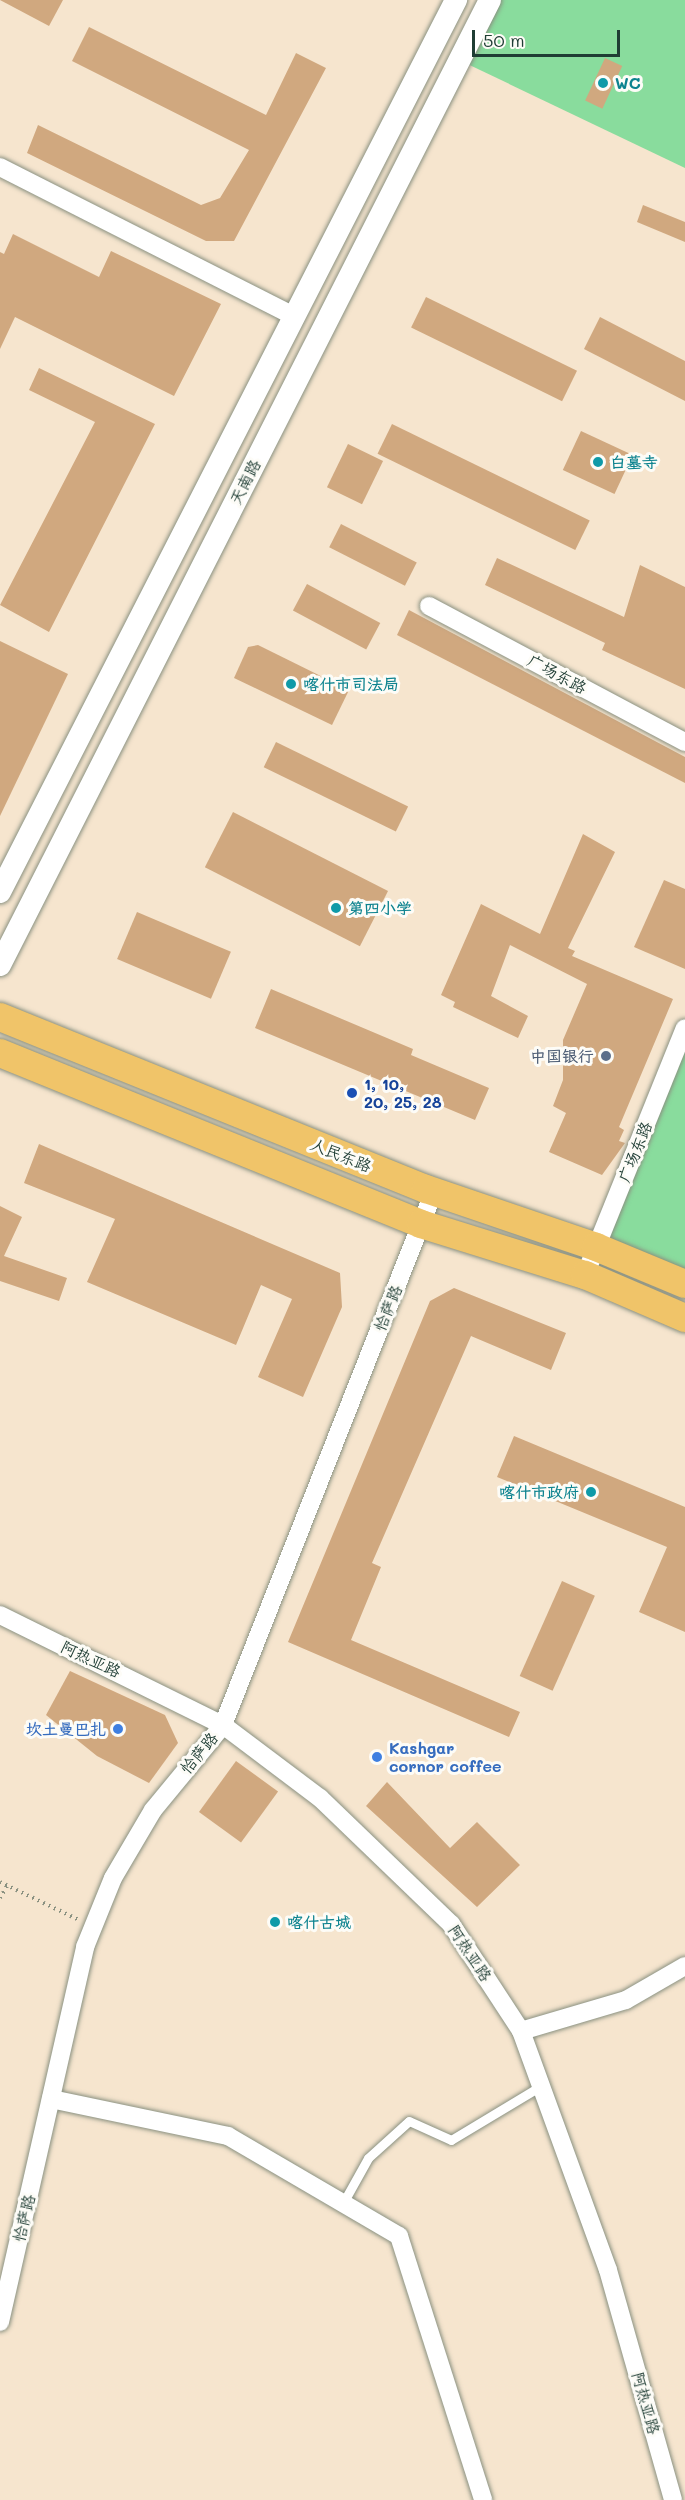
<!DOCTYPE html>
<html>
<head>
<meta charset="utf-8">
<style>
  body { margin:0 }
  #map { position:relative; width:685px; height:2500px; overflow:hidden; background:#f6e5ce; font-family:Mali,"LXGW WenKai TC",sans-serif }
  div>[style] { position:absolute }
  .green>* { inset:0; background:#89dc9d }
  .building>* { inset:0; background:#d0a87f; transform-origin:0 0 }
  .path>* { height:4px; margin-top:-2px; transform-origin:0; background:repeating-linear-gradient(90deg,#8a9181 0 1.5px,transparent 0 6px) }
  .roads { filter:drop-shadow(0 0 2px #8a9181) drop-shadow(0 0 2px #8a9181) }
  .service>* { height:9px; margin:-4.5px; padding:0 4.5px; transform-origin:4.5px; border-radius:4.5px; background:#fff }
  .minor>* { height:18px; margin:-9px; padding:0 9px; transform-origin:9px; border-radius:9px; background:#fff }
  .tertiary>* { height:22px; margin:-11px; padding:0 11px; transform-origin:11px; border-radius:11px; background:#fff }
  .primary>* { height:28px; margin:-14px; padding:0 14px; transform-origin:14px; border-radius:14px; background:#f0c469 }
  .dots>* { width:16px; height:16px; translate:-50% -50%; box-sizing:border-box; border:3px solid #fdfcf7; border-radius:50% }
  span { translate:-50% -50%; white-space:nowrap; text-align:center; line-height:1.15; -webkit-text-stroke:6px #fdfcf7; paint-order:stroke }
  .culture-label { font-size:16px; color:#0d838f; font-weight:700 }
  .left { translate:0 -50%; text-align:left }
  .right { translate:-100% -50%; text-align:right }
  .street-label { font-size:16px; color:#1f3d34 }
  .service-label { font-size:16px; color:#4e5e75; font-weight:700 }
  .transit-label { font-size:16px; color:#164399; font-weight:700 }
  .shop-label { font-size:16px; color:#366cbe; font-weight:700 }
  .scale { position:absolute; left:472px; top:30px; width:148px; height:27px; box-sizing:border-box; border:3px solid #1f3d34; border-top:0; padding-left:8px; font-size:18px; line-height:21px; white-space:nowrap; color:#1f3d34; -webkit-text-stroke:4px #fdfcf7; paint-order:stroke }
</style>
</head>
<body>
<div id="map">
  <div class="green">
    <div style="clip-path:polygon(490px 0,685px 0,685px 168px,459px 60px)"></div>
    <div style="clip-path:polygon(685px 1028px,685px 1284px,596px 1247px)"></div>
  </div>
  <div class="building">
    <div style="clip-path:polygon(0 0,63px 0,49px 26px)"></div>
    <div style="clip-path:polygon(89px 27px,266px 115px,296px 53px,326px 68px,234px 241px,206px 241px,27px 153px,38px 125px,201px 205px,220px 198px,249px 150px,72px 61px)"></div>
    <div style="left:605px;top:58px;width:19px;height:47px;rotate:25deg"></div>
    <div style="clip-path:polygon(643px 205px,685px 222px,685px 242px,637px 222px)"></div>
    <div style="clip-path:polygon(13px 234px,99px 277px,111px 251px,221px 304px,174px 396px,15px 317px,0 349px,0 252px,4px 254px)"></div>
    <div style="left:426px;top:297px;width:168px;height:34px;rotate:26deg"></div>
    <div style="clip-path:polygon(600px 317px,685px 361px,685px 401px,584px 349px)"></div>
    <div style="clip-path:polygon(39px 368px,155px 424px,49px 632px,0 605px,95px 422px,29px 390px)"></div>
    <div style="left:392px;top:424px;width:220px;height:33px;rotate:26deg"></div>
    <div style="left:581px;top:431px;width:57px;height:43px;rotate:25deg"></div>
    <div style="left:348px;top:444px;width:39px;height:48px;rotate:26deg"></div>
    <div style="left:341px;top:524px;width:85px;height:26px;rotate:27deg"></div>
    <div style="clip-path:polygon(497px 558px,624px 617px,640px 565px,685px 587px,685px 689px,602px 650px,605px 643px,485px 585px)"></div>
    <div style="left:307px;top:584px;width:83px;height:30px;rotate:28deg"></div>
    <div style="clip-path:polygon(409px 610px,685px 757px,685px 783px,397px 635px)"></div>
    <div style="clip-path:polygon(0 641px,68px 674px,0 816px)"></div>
    <div style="clip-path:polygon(258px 645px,349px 690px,332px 725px,234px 678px,248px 647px)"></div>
    <div style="left:276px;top:742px;width:147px;height:28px;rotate:26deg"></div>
    <div style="left:233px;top:812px;width:174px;height:62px;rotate:27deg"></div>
    <div style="clip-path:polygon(583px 834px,615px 852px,568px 948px,575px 951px,572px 956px,673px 999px,619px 1127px,624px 1130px,619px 1141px,625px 1143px,602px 1175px,549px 1152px,566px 1113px,553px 1106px,563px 1080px,563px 1040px,587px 984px,510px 945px,491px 996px,528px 1016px,518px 1038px,453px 1007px,455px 1002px,441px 995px,481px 904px,540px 934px)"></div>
    <div style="clip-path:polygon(664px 880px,685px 889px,685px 969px,634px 947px)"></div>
    <div style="left:137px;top:912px;width:102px;height:51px;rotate:23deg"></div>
    <div style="clip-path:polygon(271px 989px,413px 1049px,411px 1055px,489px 1088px,475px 1120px,255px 1028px)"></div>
    <div style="clip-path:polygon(39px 1144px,340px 1273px,342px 1307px,303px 1397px,258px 1377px,292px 1299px,261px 1285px,236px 1345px,87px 1282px,115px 1219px,24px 1183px)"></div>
    <div style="clip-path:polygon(0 1206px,22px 1217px,4px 1256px,67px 1278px,59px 1301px,0 1281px)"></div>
    <div style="clip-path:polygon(454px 1288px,566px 1333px,551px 1370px,471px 1336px,372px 1563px,381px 1567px,351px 1640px,520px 1712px,509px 1737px,288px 1642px,430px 1301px)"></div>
    <div style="clip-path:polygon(514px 1436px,685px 1507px,685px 1632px,639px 1612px,667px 1547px,497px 1477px)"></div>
    <div style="left:562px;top:1581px;width:36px;height:104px;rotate:24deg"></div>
    <div style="clip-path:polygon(70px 1671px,165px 1715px,178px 1743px,149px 1783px,97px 1756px,46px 1715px)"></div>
    <div style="left:236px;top:1761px;width:52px;height:63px;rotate:36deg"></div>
    <div style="clip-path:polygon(387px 1782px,450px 1848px,477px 1822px,520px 1865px,477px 1907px,366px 1806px)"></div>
  </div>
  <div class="path">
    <div style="left:0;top:1882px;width:88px;rotate:25.7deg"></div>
    <div style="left:0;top:1898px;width:14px;rotate:-60deg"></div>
  </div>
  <div class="roads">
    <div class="service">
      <div style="left:343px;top:2203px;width:51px;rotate:-60.9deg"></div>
      <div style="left:368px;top:2158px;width:55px;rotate:-42.1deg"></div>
      <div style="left:409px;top:2121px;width:46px;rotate:24.3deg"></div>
      <div style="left:451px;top:2140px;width:105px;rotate:-31deg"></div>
    </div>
    <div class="minor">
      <div style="left:0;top:167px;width:330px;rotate:26.9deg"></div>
      <div style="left:429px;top:606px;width:290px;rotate:28deg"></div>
      <div style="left:585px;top:1275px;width:266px;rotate:-68deg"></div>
      <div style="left:0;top:1615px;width:249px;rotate:26.3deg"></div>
      <div style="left:223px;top:1725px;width:121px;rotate:37deg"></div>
      <div style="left:320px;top:1798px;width:182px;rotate:43.9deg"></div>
      <div style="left:451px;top:1924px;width:128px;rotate:56.8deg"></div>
      <div style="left:521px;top:2031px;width:254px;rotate:70deg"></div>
      <div style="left:608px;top:2270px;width:239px;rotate:74.2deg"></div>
      <div style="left:521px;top:2031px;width:109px;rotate:-16.4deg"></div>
      <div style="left:626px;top:2000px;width:68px;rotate:-30deg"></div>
      <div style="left:51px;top:2099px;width:181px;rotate:11.8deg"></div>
      <div style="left:228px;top:2136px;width:198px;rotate:30.3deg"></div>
      <div style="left:399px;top:2236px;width:277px;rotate:72.3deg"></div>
      <div style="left:0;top:2322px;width:385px;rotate:-77.2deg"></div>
      <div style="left:85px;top:1947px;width:74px;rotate:-67.9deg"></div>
      <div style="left:113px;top:1878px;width:79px;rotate:-59.5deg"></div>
      <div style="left:153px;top:1810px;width:110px;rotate:-50.5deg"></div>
      <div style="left:223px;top:1725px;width:574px;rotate:-68.44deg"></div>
    </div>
    <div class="tertiary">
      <div style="left:0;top:892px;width:1002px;rotate:-62.92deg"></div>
      <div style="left:0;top:965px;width:1082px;rotate:-63.08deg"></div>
    </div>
    <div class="primary">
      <div style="left:0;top:1017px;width:459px;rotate:22deg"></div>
      <div style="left:426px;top:1189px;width:180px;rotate:18.8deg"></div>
      <div style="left:596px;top:1247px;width:96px;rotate:22.6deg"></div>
      <div style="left:0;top:1053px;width:454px;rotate:22.1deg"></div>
      <div style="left:421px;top:1224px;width:172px;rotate:17.3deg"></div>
      <div style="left:585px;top:1275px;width:109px;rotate:23.3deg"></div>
    </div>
  </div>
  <div class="dots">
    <div style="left:603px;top:83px;background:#0f9aa8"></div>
    <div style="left:598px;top:462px;background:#0f9aa8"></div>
    <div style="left:291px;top:684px;background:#0f9aa8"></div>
    <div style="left:336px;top:908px;background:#0f9aa8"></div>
    <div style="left:606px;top:1056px;background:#5c6f8a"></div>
    <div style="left:352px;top:1093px;background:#1a4fb4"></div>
    <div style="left:591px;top:1492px;background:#0f9aa8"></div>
    <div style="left:118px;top:1729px;background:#3f7fe0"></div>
    <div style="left:377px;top:1757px;background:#3f7fe0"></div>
    <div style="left:275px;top:1922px;background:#0f9aa8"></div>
  </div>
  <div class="culture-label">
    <span class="left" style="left:615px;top:83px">WC</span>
    <span class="left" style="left:610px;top:462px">白墓寺</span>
    <span class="left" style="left:303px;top:684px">喀什市司法局</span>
    <span class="left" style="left:348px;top:908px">第四小学</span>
    <span class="right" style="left:579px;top:1492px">喀什市政府</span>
    <span class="left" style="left:287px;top:1922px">喀什古城</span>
  </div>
  <div class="street-label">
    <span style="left:245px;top:482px;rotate:-63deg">天南路</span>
    <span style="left:557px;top:674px;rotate:28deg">广场东路</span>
    <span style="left:635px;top:1152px;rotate:-68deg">广场东路</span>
    <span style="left:341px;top:1155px;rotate:22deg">人民东路</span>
    <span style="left:388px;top:1308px;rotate:-68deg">恰萨路</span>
    <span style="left:91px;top:1659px;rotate:25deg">阿热亚路</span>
    <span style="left:199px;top:1753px;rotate:-50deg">恰萨路</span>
    <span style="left:470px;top:1953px;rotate:56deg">阿热亚路</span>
    <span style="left:24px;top:2218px;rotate:-77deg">恰萨路</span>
    <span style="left:646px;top:2403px;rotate:74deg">阿热亚路</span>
  </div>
  <div class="service-label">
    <span class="right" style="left:594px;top:1056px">中国银行</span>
  </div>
  <div class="transit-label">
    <span class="left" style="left:364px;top:1093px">1, 10,<br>20, 25, 28</span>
  </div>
  <div class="shop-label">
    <span class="right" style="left:106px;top:1729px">坎土曼巴扎</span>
    <span class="left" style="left:389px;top:1757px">Kashgar<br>cornor coffee</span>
  </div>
  <div class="scale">50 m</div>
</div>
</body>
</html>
